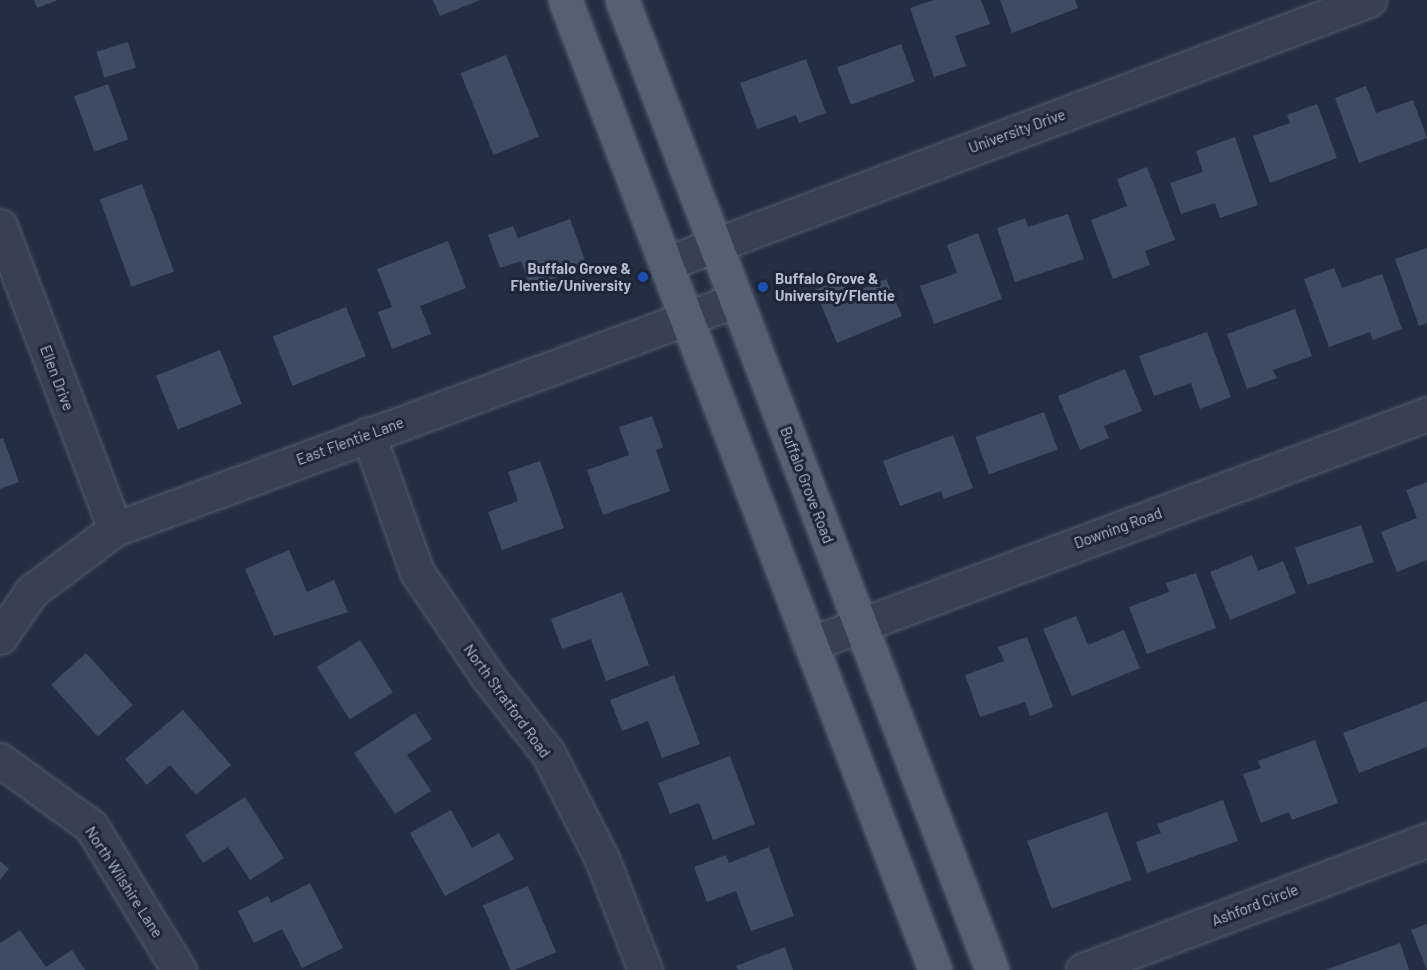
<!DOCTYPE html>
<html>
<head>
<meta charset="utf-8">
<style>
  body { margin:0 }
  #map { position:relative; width:1427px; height:970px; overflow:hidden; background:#232e43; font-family:Barlow,sans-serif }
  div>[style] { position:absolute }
  .building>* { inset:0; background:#3e4c63; transform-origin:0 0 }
  .roads { filter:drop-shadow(0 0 2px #525c6d) drop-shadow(0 0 2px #525c6d) }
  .minor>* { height:33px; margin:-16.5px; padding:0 16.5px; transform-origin:16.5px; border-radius:16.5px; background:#374152 }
  .major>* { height:33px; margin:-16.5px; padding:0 16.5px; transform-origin:16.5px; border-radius:16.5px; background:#556073 }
  .dots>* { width:16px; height:16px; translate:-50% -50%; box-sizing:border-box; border:3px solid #1c2638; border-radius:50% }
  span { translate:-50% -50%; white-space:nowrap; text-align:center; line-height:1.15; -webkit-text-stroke:6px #1c2638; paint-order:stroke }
  .street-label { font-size:15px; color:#b4bccd }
  .poi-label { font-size:15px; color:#b4bccd; font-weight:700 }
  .right { translate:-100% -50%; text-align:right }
  .left { translate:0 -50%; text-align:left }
</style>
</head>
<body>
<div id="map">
  <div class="building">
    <div style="clip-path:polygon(34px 0,58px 0,37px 8px)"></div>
    <div style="clip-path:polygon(433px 0,480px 0,440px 16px)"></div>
    <div style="clip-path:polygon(934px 0,981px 0,990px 24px,955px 36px,966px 66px,934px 77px,910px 8px)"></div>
    <div style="clip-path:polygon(1000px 0,1075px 0,1078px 8px,1012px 33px)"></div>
    <div style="left:128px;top:42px;width:27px;height:33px;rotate:73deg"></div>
    <div style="left:901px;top:44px;width:40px;height:68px;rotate:70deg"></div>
    <div style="left:506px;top:55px;width:88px;height:49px;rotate:68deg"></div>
    <div style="clip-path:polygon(806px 59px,826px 113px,799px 123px,796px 115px,757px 129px,740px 83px)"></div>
    <div style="left:108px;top:84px;width:59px;height:36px;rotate:70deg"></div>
    <div style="clip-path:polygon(1366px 86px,1376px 113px,1413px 100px,1427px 138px,1359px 163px,1335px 98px)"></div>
    <div style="clip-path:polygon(1317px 104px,1337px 158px,1270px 183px,1253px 136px,1290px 123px,1287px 115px)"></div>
    <div style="clip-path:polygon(1235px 137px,1258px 205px,1220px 218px,1215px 203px,1181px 214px,1170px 183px,1203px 172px,1196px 151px)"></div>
    <div style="clip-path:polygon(1147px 167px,1175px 240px,1145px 251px,1150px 265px,1113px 279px,1091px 220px,1127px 206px,1117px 179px)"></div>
    <div style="left:142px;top:184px;width:93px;height:45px;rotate:70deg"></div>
    <div style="clip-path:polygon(1068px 214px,1084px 259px,1015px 282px,997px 228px,1025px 218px,1028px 227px)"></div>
    <div style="clip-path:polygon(570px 219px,587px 266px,530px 287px,521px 261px,500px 268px,488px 235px,513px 226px,518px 238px)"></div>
    <div style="clip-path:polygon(978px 233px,1002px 299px,934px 324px,920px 286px,957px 273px,947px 245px)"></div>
    <div style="clip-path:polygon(448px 241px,466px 288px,420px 306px,431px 334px,392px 349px,378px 312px,392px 307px,377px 269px)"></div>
    <div style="clip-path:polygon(1427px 248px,1427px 323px,1419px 326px,1395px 259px)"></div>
    <div style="clip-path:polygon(1334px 268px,1342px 288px,1382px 274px,1402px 329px,1373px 340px,1370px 332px,1329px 347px,1304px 279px)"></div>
    <div style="clip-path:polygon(843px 278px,850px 294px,886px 279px,902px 316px,837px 343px,815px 290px)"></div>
    <div style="left:346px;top:307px;width:53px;height:79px;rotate:68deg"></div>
    <div style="clip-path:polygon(1295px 309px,1312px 356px,1273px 370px,1277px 378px,1247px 389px,1227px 334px)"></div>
    <div style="clip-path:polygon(1207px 332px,1231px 397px,1200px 409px,1191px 383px,1154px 396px,1139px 356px)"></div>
    <div style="left:220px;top:350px;width:58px;height:69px;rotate:68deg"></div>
    <div style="clip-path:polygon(1125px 369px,1142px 411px,1104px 426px,1109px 438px,1080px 450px,1058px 396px)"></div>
    <div style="left:1044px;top:412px;width:40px;height:73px;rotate:70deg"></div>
    <div style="clip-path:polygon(652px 416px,663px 447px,656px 450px,670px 491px,603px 515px,587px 470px,629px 455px,619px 427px)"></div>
    <div style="clip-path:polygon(953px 435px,973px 488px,944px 499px,941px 491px,900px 506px,883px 461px)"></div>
    <div style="clip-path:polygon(3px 438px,19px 482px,0 489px,0 439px)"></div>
    <div style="clip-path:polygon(540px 461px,564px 528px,502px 550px,488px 512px,518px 501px,508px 472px)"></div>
    <div style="clip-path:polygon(1427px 482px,1427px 560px,1397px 572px,1381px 532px,1417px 518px,1406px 490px)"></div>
    <div style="left:1361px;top:525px;width:39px;height:70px;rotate:71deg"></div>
    <div style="clip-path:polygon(289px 550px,307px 592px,334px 580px,348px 612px,274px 636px,245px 569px)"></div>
    <div style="clip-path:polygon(1252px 555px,1258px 571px,1283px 561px,1296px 593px,1230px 620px,1210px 572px)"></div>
    <div style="clip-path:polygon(1196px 573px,1216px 628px,1147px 654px,1129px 607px,1169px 592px,1166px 583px)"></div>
    <div style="clip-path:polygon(622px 592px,649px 665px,606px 681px,591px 639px,562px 649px,551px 619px)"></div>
    <div style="clip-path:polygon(1076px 616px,1088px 645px,1124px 630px,1140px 668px,1072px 696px,1043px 629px)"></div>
    <div style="clip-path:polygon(1027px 637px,1053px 707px,1030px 716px,1025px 702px,980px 717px,965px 675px,1004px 661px,998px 647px)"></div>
    <div style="left:360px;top:640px;width:62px;height:51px;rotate:58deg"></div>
    <div style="left:86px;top:653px;width:70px;height:47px;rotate:48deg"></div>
    <div style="clip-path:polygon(674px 675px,700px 744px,662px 758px,648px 721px,622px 731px,610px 700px)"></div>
    <div style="clip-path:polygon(1427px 701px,1427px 747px,1359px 773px,1343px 733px)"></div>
    <div style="clip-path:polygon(183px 710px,231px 765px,196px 795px,170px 765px,147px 785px,125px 759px)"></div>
    <div style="clip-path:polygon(415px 713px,432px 739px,407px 755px,431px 791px,395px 814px,354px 753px)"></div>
    <div style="clip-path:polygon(1315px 740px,1338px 803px,1292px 820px,1289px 812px,1261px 823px,1243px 774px,1261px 768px,1258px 761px)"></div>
    <div style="clip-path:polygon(730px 756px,755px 824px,713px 840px,699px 803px,670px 814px,658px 783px)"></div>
    <div style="clip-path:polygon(245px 797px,284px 858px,250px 880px,228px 847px,203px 863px,185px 835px)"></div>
    <div style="clip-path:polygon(1223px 800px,1238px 841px,1147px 873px,1136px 842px,1161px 833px,1157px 824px)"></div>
    <div style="clip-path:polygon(451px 810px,472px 848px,499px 833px,514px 859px,445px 896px,410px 833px)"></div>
    <div style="left:1107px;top:812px;width:72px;height:85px;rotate:70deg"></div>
    <div style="clip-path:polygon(769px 847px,794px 916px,751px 931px,736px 891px,707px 902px,694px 867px,726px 855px,729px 863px)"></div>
    <div style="clip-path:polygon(0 861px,9px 869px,0 880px)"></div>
    <div style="clip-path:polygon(310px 883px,343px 948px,302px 968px,282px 929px,254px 943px,238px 911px,268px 896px,271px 903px)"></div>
    <div style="left:528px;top:886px;width:72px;height:49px;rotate:67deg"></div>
    <div style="clip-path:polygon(1427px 924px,1427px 970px,1411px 930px)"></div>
    <div style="clip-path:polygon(20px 930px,46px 967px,72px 950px,85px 970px,0 970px,0 943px)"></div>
    <div style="clip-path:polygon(1400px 943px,1409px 970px,1325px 970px)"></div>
    <div style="clip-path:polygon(785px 947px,793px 970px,738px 970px,736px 966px)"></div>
  </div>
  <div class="roads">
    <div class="minor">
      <div style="left:0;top:226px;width:324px;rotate:69.2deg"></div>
      <div style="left:665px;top:264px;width:752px;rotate:-20.56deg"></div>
      <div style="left:368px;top:434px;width:146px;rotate:70.5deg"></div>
      <div style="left:417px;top:572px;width:127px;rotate:55.9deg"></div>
      <div style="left:488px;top:677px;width:97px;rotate:51.7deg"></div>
      <div style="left:548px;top:753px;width:119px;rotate:63deg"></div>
      <div style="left:602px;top:859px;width:119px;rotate:68.8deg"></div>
      <div style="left:0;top:637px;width:56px;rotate:-55.2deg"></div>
      <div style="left:32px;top:591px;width:104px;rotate:-36.8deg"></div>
      <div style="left:115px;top:529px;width:662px;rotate:-20.24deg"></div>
      <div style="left:810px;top:644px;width:658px;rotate:-20.44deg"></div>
      <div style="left:0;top:760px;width:112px;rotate:36deg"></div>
      <div style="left:91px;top:826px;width:169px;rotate:58.6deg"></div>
      <div style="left:1083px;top:970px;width:368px;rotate:-20.7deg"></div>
    </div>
    <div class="major">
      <div style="left:565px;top:0;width:1038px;rotate:69.12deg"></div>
      <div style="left:622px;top:0;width:1038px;rotate:69.12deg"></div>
    </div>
  </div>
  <div class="dots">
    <div style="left:643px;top:277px;background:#1a4fb4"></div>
    <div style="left:763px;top:287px;background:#1a4fb4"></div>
  </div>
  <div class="street-label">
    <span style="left:1017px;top:131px;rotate:-20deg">University Drive</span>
    <span style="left:57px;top:378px;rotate:69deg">Ellen Drive</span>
    <span style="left:350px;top:441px;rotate:-20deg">East Flentie Lane</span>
    <span style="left:807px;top:485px;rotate:69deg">Buffalo Grove Road</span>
    <span style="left:1118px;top:528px;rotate:-20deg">Downing Road</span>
    <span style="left:507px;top:701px;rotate:54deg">North Stratford Road</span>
    <span style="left:124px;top:882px;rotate:57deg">North Wilshire Lane</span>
    <span style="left:1255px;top:905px;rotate:-21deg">Ashford Circle</span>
  </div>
  <div class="poi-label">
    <span class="right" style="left:631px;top:277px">Buffalo Grove &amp;<br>Flentie/University</span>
    <span class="left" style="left:775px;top:287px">Buffalo Grove &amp;<br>University/Flentie</span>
  </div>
</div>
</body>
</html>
